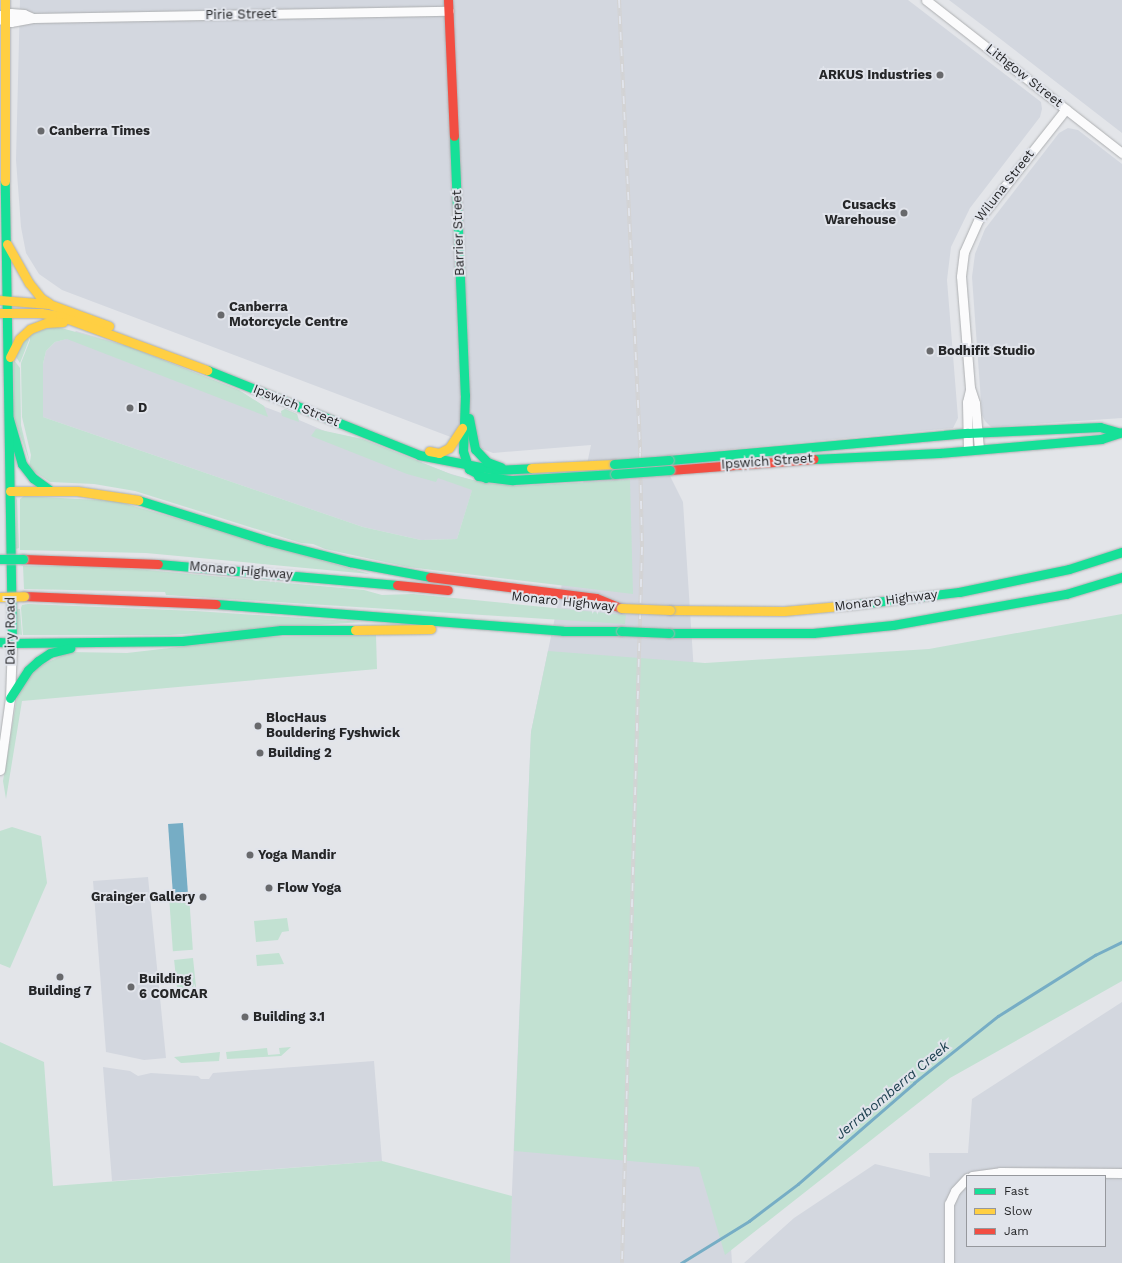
<!DOCTYPE html>
<html>
<head>
<meta charset="utf-8">
<style>
  body { margin:0 }
  #map { position:relative; width:1122px; height:1263px; overflow:hidden; background:#e3e5e9; font-family:"Work Sans",sans-serif }
  div>[style] { position:absolute }
  .built>* { inset:0; background:#d3d7df }
  .green>* { inset:0; background:#c2e1d2; transform-origin:0 0 }
  .water>* { inset:0; background:#76adc5; transform-origin:0 0 }
  .stream>* { height:2.5px; margin:-1.25px; padding:0 1.25px; transform-origin:1.25px; border-radius:1.25px; background:#76adc5 }
  .roads { filter:drop-shadow(0 0 1px #adafb1) drop-shadow(0 0 1px #adafb1) }
  .street>* { height:9px; margin:-4.5px; padding:0 4.5px; transform-origin:4.5px; border-radius:4.5px; background:#fbfbfc }
  .fast>* { height:9px; margin:-4.5px; padding:0 4.5px; transform-origin:4.5px; border-radius:4.5px; background:#16e098 }
  .slow>* { height:9px; margin:-4.5px; padding:0 4.5px; transform-origin:4.5px; border-radius:4.5px; background:#ffcf43 }
  .jam>* { height:9px; margin:-4.5px; padding:0 4.5px; transform-origin:4.5px; border-radius:4.5px; background:#f24e42 }
  .rail>* { height:4px; margin-top:-2px; transform-origin:0; background:repeating-linear-gradient(90deg,#e1e4eb 0 8px,#d3d3d4 0 16px); box-sizing:border-box; border-block:1px solid #d3d3d4 }
  .bridges { filter:drop-shadow(0 0 1px #adafb1) drop-shadow(0 0 1px #adafb1) }
  .fast-bridge>* { height:9px; margin:-4.5px; padding:0 4.5px; transform-origin:4.5px; border-radius:4.5px; background:#16e098 }
  .slow-bridge>* { height:9px; margin:-4.5px; padding:0 4.5px; transform-origin:4.5px; border-radius:4.5px; background:#ffcf43 }
  .dots>* { width:11px; height:11px; translate:-50% -50%; box-sizing:border-box; border:2px solid #e1e4eb; border-radius:50% }
  span { translate:-50% -50%; white-space:nowrap; text-align:center; line-height:1.15; -webkit-text-stroke:4px #e1e4eb; paint-order:stroke }
  .street-label { font-size:13px; color:#252628 }
  .poi-label { font-size:13px; color:#252628; font-weight:700 }
  .right { translate:-100% -50%; text-align:right }
  .left { translate:0 -50%; text-align:left }
  .water-label { font-size:14px; color:#1d404f; font-style:italic }
  .legend { position:absolute; left:966px; top:1175px; width:140px; height:72px; box-sizing:border-box; background:#e1e4eb; border:1px solid #96989d; margin:0; padding:5px 7px; list-style:none; font-size:12px; color:#252628 }
  .legend li { display:flex; align-items:center; gap:8px; height:20px }
  .legend b { width:20px; border:1px solid #96989d }
</style>
</head>
<body>
<div id="map">
  <div class="built">
    <div style="clip-path:polygon(20px 0,908px 0,1041px 102px,1042px 109px,1040px 117px,970px 208px,951px 247px,947px 280px,958px 418px,953px 428px,668px 455px,670px 476px,683px 502px,732px 1263px,509px 1263px,531px 732px,591px 445px,493px 453px,62px 290px,39px 274px,26px 253px,21px 227px,16px 160px)"></div>
    <div style="clip-path:polygon(949px 0,1122px 0,1122px 133px,994px 34px)"></div>
    <div style="clip-path:polygon(1068px 128px,1078px 130px,1122px 164px,1122px 418px,991px 427px,985px 421px,982px 415px,972px 277px,975px 254px,985px 229px,1059px 133px)"></div>
    <div style="clip-path:polygon(76px 331px,130px 347px,238px 390px,265px 407px,281px 413px,285px 409px,297px 414px,299px 420px,327px 432px,362px 439px,448px 473px,475px 481px,457px 539px,421px 540px,363px 527px,43px 417px,43px 364px,46px 351px,55px 342px,66px 339px)"></div>
    <div style="clip-path:polygon(148px 877px,166px 1058px,144px 1060px,106px 1052px,93px 881px)"></div>
    <div style="clip-path:polygon(evenodd,1122px 1002px,1122px 1263px,744px 1263px,794px 1218px,875px 1164px,930px 1177px,929px 1153px,968px 1153px,972px 1099px,1122px 1002px,967px 1176px,1105px 1176px,1105px 1246px,967px 1246px,967px 1176px)"></div>
    <div style="clip-path:polygon(374px 1061px,382px 1161px,112px 1181px,103px 1067px,130px 1071px,138px 1076px,151px 1073px,198px 1076px,201px 1079px,209px 1079px,213px 1073px)"></div>
  </div>
  <div class="green">
    <div style="clip-path:polygon(54px 326px,130px 347px,239px 390px,264px 406px,268px 417px,67px 339px,55px 342px,46px 351px,43px 364px,43px 417px,363px 527px,421px 540px,457px 539px,472px 490px,438px 478px,436px 482px,407px 474px,311px 436px,316px 429px,362px 439px,453px 475px,485px 483px,517px 486px,630px 480px,633px 594px,408px 567px,325px 549px,313px 544px,301px 543px,135px 491px,94px 484px,50px 482px,29px 468px,31px 455px,22px 417px,21px 363px,30px 340px,29px 335px)"></div>
    <div style="clip-path:polygon(28px 337px,29px 340px,20px 363px,16px 357px,17px 350px)"></div>
    <div style="clip-path:polygon(14px 360px,20px 368px,21px 425px,30px 463px,14px 417px)"></div>
    <div style="clip-path:polygon(285px 409px,297px 414px,299px 422px,282px 416px,281px 411px)"></div>
    <div style="clip-path:polygon(24px 496px,116px 501px,370px 574px,146px 553px,20px 550px,20px 499px)"></div>
    <div style="clip-path:polygon(17px 498px,19px 548px,16px 549px,16px 500px)"></div>
    <div style="clip-path:polygon(23px 566px,103px 566px,364px 590px,382px 595px,413px 594px,615px 614px,626px 615px,625px 624px,166px 595px,165px 592px,24px 589px)"></div>
    <div style="clip-path:polygon(28px 604px,195px 611px,363px 622px,170px 635px,23px 635px,21px 608px,22px 605px)"></div>
    <div style="clip-path:polygon(17px 609px,20px 609px,22px 635px,17px 634px)"></div>
    <div style="clip-path:polygon(1122px 614px,1122px 981px,950px 1078px,725px 1255px,699px 1167px,514px 1151px,531px 732px,548px 651px,705px 663px,929px 649px)"></div>
    <div style="clip-path:polygon(376px 635px,377px 669px,22px 701px,6px 799px,3px 781px,17px 697px,33px 669px,70px 652px,127px 653px,265px 637px)"></div>
    <div style="clip-path:polygon(12px 827px,41px 836px,47px 883px,10px 968px,0 964px,0 831px)"></div>
    <div style="left:189px;top:895px;width:55px;height:20px;rotate:86deg"></div>
    <div style="clip-path:polygon(287px 918px,289px 931px,282px 932px,278px 940px,256px 942px,254px 921px)"></div>
    <div style="clip-path:polygon(279px 953px,284px 964px,257px 966px,256px 955px)"></div>
    <div style="left:193px;top:958px;width:29px;height:19px;rotate:84deg"></div>
    <div style="clip-path:polygon(0 1042px,44px 1062px,53px 1186px,382px 1161px,512px 1196px,510px 1263px,0 1263px)"></div>
    <div style="clip-path:polygon(291px 1047px,281px 1056px,227px 1059px,226px 1052px,267px 1048px,268px 1055px,280px 1054px,279px 1048px)"></div>
    <div style="clip-path:polygon(220px 1052px,219px 1061px,181px 1063px,174px 1057px)"></div>
  </div>
  <div class="water">
    <div style="left:183px;top:823px;width:69px;height:15px;rotate:86deg"></div>
  </div>
  <div class="stream">
    <div style="left:681px;top:1263px;width:80px;rotate:-31.7deg"></div>
    <div style="left:749px;top:1221px;width:61px;rotate:-37.1deg"></div>
    <div style="left:798px;top:1184px;width:154px;rotate:-41deg"></div>
    <div style="left:914px;top:1083px;width:107px;rotate:-38.6deg"></div>
    <div style="left:998px;top:1016px;width:115px;rotate:-32.2deg"></div>
    <div style="left:1095px;top:955px;width:30px;rotate:-26deg"></div>
  </div>
  <div class="roads">
    <div class="street">
      <div style="left:926px;top:0;width:249px;rotate:38deg"></div>
      <div style="left:0;top:15px;width:13px;rotate:32deg"></div>
      <div style="left:11px;top:22px;width:22px;rotate:-10deg"></div>
      <div style="left:33px;top:18px;width:416px;rotate:-1deg"></div>
      <div style="left:2px;top:20px;width:11px;rotate:-38deg"></div>
      <div style="left:11px;top:13px;width:13px;rotate:4deg"></div>
      <div style="left:24px;top:14px;width:10px;rotate:24deg"></div>
      <div style="left:979px;top:449px;width:46px;rotate:-95deg"></div>
      <div style="left:975px;top:403px;width:16px;rotate:-108deg"></div>
      <div style="left:970px;top:388px;width:112px;rotate:-94.6deg"></div>
      <div style="left:961px;top:276px;width:24px;rotate:-83deg"></div>
      <div style="left:964px;top:252px;width:36px;rotate:-66deg"></div>
      <div style="left:979px;top:219px;width:140px;rotate:-51.7deg"></div>
      <div style="left:968px;top:450px;width:48px;rotate:-91.2deg"></div>
      <div style="left:967px;top:402px;width:12px;rotate:-76deg"></div>
      <div style="left:0;top:770px;width:73px;rotate:-82.1deg"></div>
      <div style="left:10px;top:698px;width:55px;rotate:-87.9deg"></div>
      <div style="left:972px;top:1176px;width:28px;rotate:-8deg"></div>
      <div style="left:1000px;top:1172px;width:122px;rotate:0.5deg"></div>
      <div style="left:949px;top:1263px;width:59px;rotate:-90deg"></div>
      <div style="left:949px;top:1204px;width:14px;rotate:-65deg"></div>
      <div style="left:955px;top:1191px;width:18px;rotate:-47deg"></div>
    </div>
    <div class="fast">
      <div style="left:454px;top:136px;width:259px;rotate:87.6deg"></div>
      <div style="left:465px;top:395px;width:56px;rotate:92deg"></div>
      <div style="left:463px;top:451px;width:19px;rotate:72deg"></div>
      <div style="left:469px;top:469px;width:19px;rotate:28deg"></div>
      <div style="left:207px;top:370px;width:228px;rotate:21.8deg"></div>
      <div style="left:419px;top:455px;width:78px;rotate:11deg"></div>
      <div style="left:496px;top:470px;width:35px;rotate:-3deg"></div>
      <div style="left:469px;top:418px;width:32px;rotate:79deg"></div>
      <div style="left:475px;top:449px;width:18px;rotate:47deg"></div>
      <div style="left:487px;top:462px;width:15px;rotate:20deg"></div>
      <div style="left:9px;top:419px;width:47px;rotate:73.9deg"></div>
      <div style="left:22px;top:464px;width:18px;rotate:52deg"></div>
      <div style="left:33px;top:478px;width:22px;rotate:36deg"></div>
      <div style="left:814px;top:459px;width:125px;rotate:-2.7deg"></div>
      <div style="left:939px;top:453px;width:163px;rotate:-4.9deg"></div>
      <div style="left:1101px;top:439px;width:22px;rotate:-18deg"></div>
      <div style="left:669px;top:460px;width:300px;rotate:-5.2deg"></div>
      <div style="left:968px;top:433px;width:132px;rotate:-2.6deg"></div>
      <div style="left:1100px;top:427px;width:19px;rotate:16deg"></div>
      <div style="left:478px;top:476px;width:35px;rotate:7deg"></div>
      <div style="left:513px;top:480px;width:102px;rotate:-3.4deg"></div>
      <div style="left:138px;top:500px;width:136px;rotate:17.5deg"></div>
      <div style="left:268px;top:541px;width:85px;rotate:14.4deg"></div>
      <div style="left:350px;top:562px;width:81px;rotate:10.6deg"></div>
      <div style="left:158px;top:564px;width:240px;rotate:5deg"></div>
      <div style="left:216px;top:604px;width:348px;rotate:4.4deg"></div>
      <div style="left:563px;top:631px;width:58px"></div>
      <div style="left:851px;top:605px;width:109px;rotate:-6.9deg"></div>
      <div style="left:959px;top:592px;width:112px;rotate:-11.8deg"></div>
      <div style="left:1069px;top:569px;width:56px;rotate:-17.8deg"></div>
      <div style="left:669px;top:633px;width:144px"></div>
      <div style="left:813px;top:633px;width:80px;rotate:-5.7deg"></div>
      <div style="left:893px;top:625px;width:176px;rotate:-10.2deg"></div>
      <div style="left:1066px;top:594px;width:59px;rotate:-16.9deg"></div>
      <div style="left:0;top:642px;width:12px;rotate:5deg"></div>
      <div style="left:12px;top:643px;width:462px;rotate:-90.9deg"></div>
      <div style="left:12px;top:643px;width:170px;rotate:-0.7deg"></div>
      <div style="left:182px;top:641px;width:100px;rotate:-6.3deg"></div>
      <div style="left:281px;top:630px;width:74px"></div>
      <div style="left:10px;top:698px;width:33px;rotate:-57deg"></div>
      <div style="left:28px;top:670px;width:13px;rotate:-42deg"></div>
      <div style="left:38px;top:661px;width:14px;rotate:-34deg"></div>
      <div style="left:50px;top:653px;width:21px;rotate:-14deg"></div>
    </div>
    <div class="slow">
      <div style="left:5px;top:0;width:181px;rotate:90deg"></div>
      <div style="left:7px;top:244px;width:45px;rotate:60.6deg"></div>
      <div style="left:29px;top:283px;width:19px;rotate:51deg"></div>
      <div style="left:41px;top:298px;width:9px;rotate:32deg"></div>
      <div style="left:0;top:300px;width:49px;rotate:4.7deg"></div>
      <div style="left:49px;top:304px;width:64px;rotate:20.1deg"></div>
      <div style="left:0;top:313px;width:41px"></div>
      <div style="left:41px;top:313px;width:19px;rotate:9deg"></div>
      <div style="left:60px;top:316px;width:157px;rotate:20.2deg"></div>
      <div style="left:10px;top:357px;width:20px;rotate:-63deg"></div>
      <div style="left:19px;top:339px;width:15px;rotate:-42deg"></div>
      <div style="left:30px;top:329px;width:17px;rotate:-21deg"></div>
      <div style="left:46px;top:323px;width:17px;rotate:-3deg"></div>
      <div style="left:429px;top:451px;width:10px;rotate:11deg"></div>
      <div style="left:439px;top:453px;width:11px;rotate:-27deg"></div>
      <div style="left:449px;top:448px;width:24px;rotate:-57deg"></div>
      <div style="left:531px;top:468px;width:83px;rotate:-2.8deg"></div>
      <div style="left:10px;top:491px;width:67px"></div>
      <div style="left:77px;top:491px;width:62px;rotate:8.4deg"></div>
      <div style="left:670px;top:610px;width:114px;rotate:0.5deg"></div>
      <div style="left:784px;top:611px;width:67px;rotate:-5.1deg"></div>
      <div style="left:355px;top:630px;width:76px;rotate:-0.8deg"></div>
    </div>
    <div class="jam">
      <div style="left:448px;top:0;width:136px;rotate:87.5deg"></div>
      <div style="left:670px;top:470px;width:144px;rotate:-4.4deg"></div>
      <div style="left:23px;top:559px;width:135px;rotate:2.1deg"></div>
      <div style="left:430px;top:577px;width:167px;rotate:7.2deg"></div>
      <div style="left:596px;top:598px;width:27px;rotate:22deg"></div>
      <div style="left:397px;top:585px;width:51px;rotate:5.6deg"></div>
      <div style="left:24px;top:596px;width:192px;rotate:2.4deg"></div>
    </div>
  </div>
  <div class="rail">
    <div style="left:619px;top:0;width:453px;rotate:87.3deg"></div>
    <div style="left:640px;top:453px;width:94px;rotate:88.8deg"></div>
    <div style="left:642px;top:547px;width:716px;rotate:91.6deg"></div>
  </div>
  <div class="bridges">
    <div class="fast-bridge">
      <div style="left:614px;top:464px;width:55px;rotate:-4.2deg"></div>
      <div style="left:615px;top:474px;width:55px;rotate:-4.2deg"></div>
      <div style="left:0;top:559px;width:23px"></div>
      <div style="left:621px;top:631px;width:48px;rotate:2.4deg"></div>
    </div>
    <div class="slow-bridge">
      <div style="left:0;top:597px;width:24px;rotate:-2deg"></div>
      <div style="left:621px;top:608px;width:49px;rotate:2.3deg"></div>
    </div>
  </div>
  <div class="dots">
    <div style="left:940px;top:75px;background:#68696c"></div>
    <div style="left:41px;top:131px;background:#68696c"></div>
    <div style="left:904px;top:213px;background:#68696c"></div>
    <div style="left:221px;top:315px;background:#68696c"></div>
    <div style="left:930px;top:351px;background:#68696c"></div>
    <div style="left:130px;top:408px;background:#68696c"></div>
    <div style="left:258px;top:726px;background:#68696c"></div>
    <div style="left:260px;top:753px;background:#68696c"></div>
    <div style="left:250px;top:855px;background:#68696c"></div>
    <div style="left:269px;top:888px;background:#68696c"></div>
    <div style="left:203px;top:897px;background:#68696c"></div>
    <div style="left:60px;top:977px;background:#68696c"></div>
    <div style="left:131px;top:987px;background:#68696c"></div>
    <div style="left:245px;top:1017px;background:#68696c"></div>
  </div>
  <div class="street-label">
    <span style="left:241px;top:15px;rotate:-1deg">Pirie Street</span>
    <span style="left:1024px;top:76px;rotate:38deg">Lithgow Street</span>
    <span style="left:1005px;top:186px;rotate:-52deg">Wiluna Street</span>
    <span style="left:459px;top:233px;rotate:-92deg">Barrier Street</span>
    <span style="left:296px;top:406px;rotate:22deg">Ipswich Street</span>
    <span style="left:767px;top:462px;rotate:-4deg">Ipswich Street</span>
    <span style="left:241px;top:571px;rotate:5deg">Monaro Highway</span>
    <span style="left:886px;top:601px;rotate:-7deg">Monaro Highway</span>
    <span style="left:563px;top:602px;rotate:6deg">Monaro Highway</span>
    <span style="left:11px;top:631px;rotate:-90deg">Dairy Road</span>
  </div>
  <div class="poi-label">
    <span class="right" style="left:932px;top:75px">ARKUS Industries</span>
    <span class="left" style="left:49px;top:131px">Canberra Times</span>
    <span class="right" style="left:896px;top:213px">Cusacks<br>Warehouse</span>
    <span class="left" style="left:229px;top:315px">Canberra<br>Motorcycle Centre</span>
    <span class="left" style="left:938px;top:351px">Bodhifit Studio</span>
    <span class="left" style="left:138px;top:408px">D</span>
    <span class="left" style="left:266px;top:726px">BlocHaus<br>Bouldering Fyshwick</span>
    <span class="left" style="left:268px;top:753px">Building 2</span>
    <span class="left" style="left:258px;top:855px">Yoga Mandir</span>
    <span class="left" style="left:277px;top:888px">Flow Yoga</span>
    <span class="right" style="left:195px;top:897px">Grainger Gallery</span>
    <span class="left" style="left:139px;top:987px">Building<br>6 COMCAR</span>
    <span style="left:60px;top:991px">Building 7</span>
    <span class="left" style="left:253px;top:1017px">Building 3.1</span>
  </div>
  <div class="water-label">
    <span style="left:892px;top:1090px;rotate:-40deg">Jerrabomberra Creek</span>
  </div>
  <ul class="legend">
  <li><b style="height:5px;background:#16e098"></b>Fast</li>
  <li><b style="height:5px;background:#ffcf43"></b>Slow</li>
  <li><b style="height:5px;background:#f24e42"></b>Jam</li>
  </ul>
</div>
</body>
</html>
